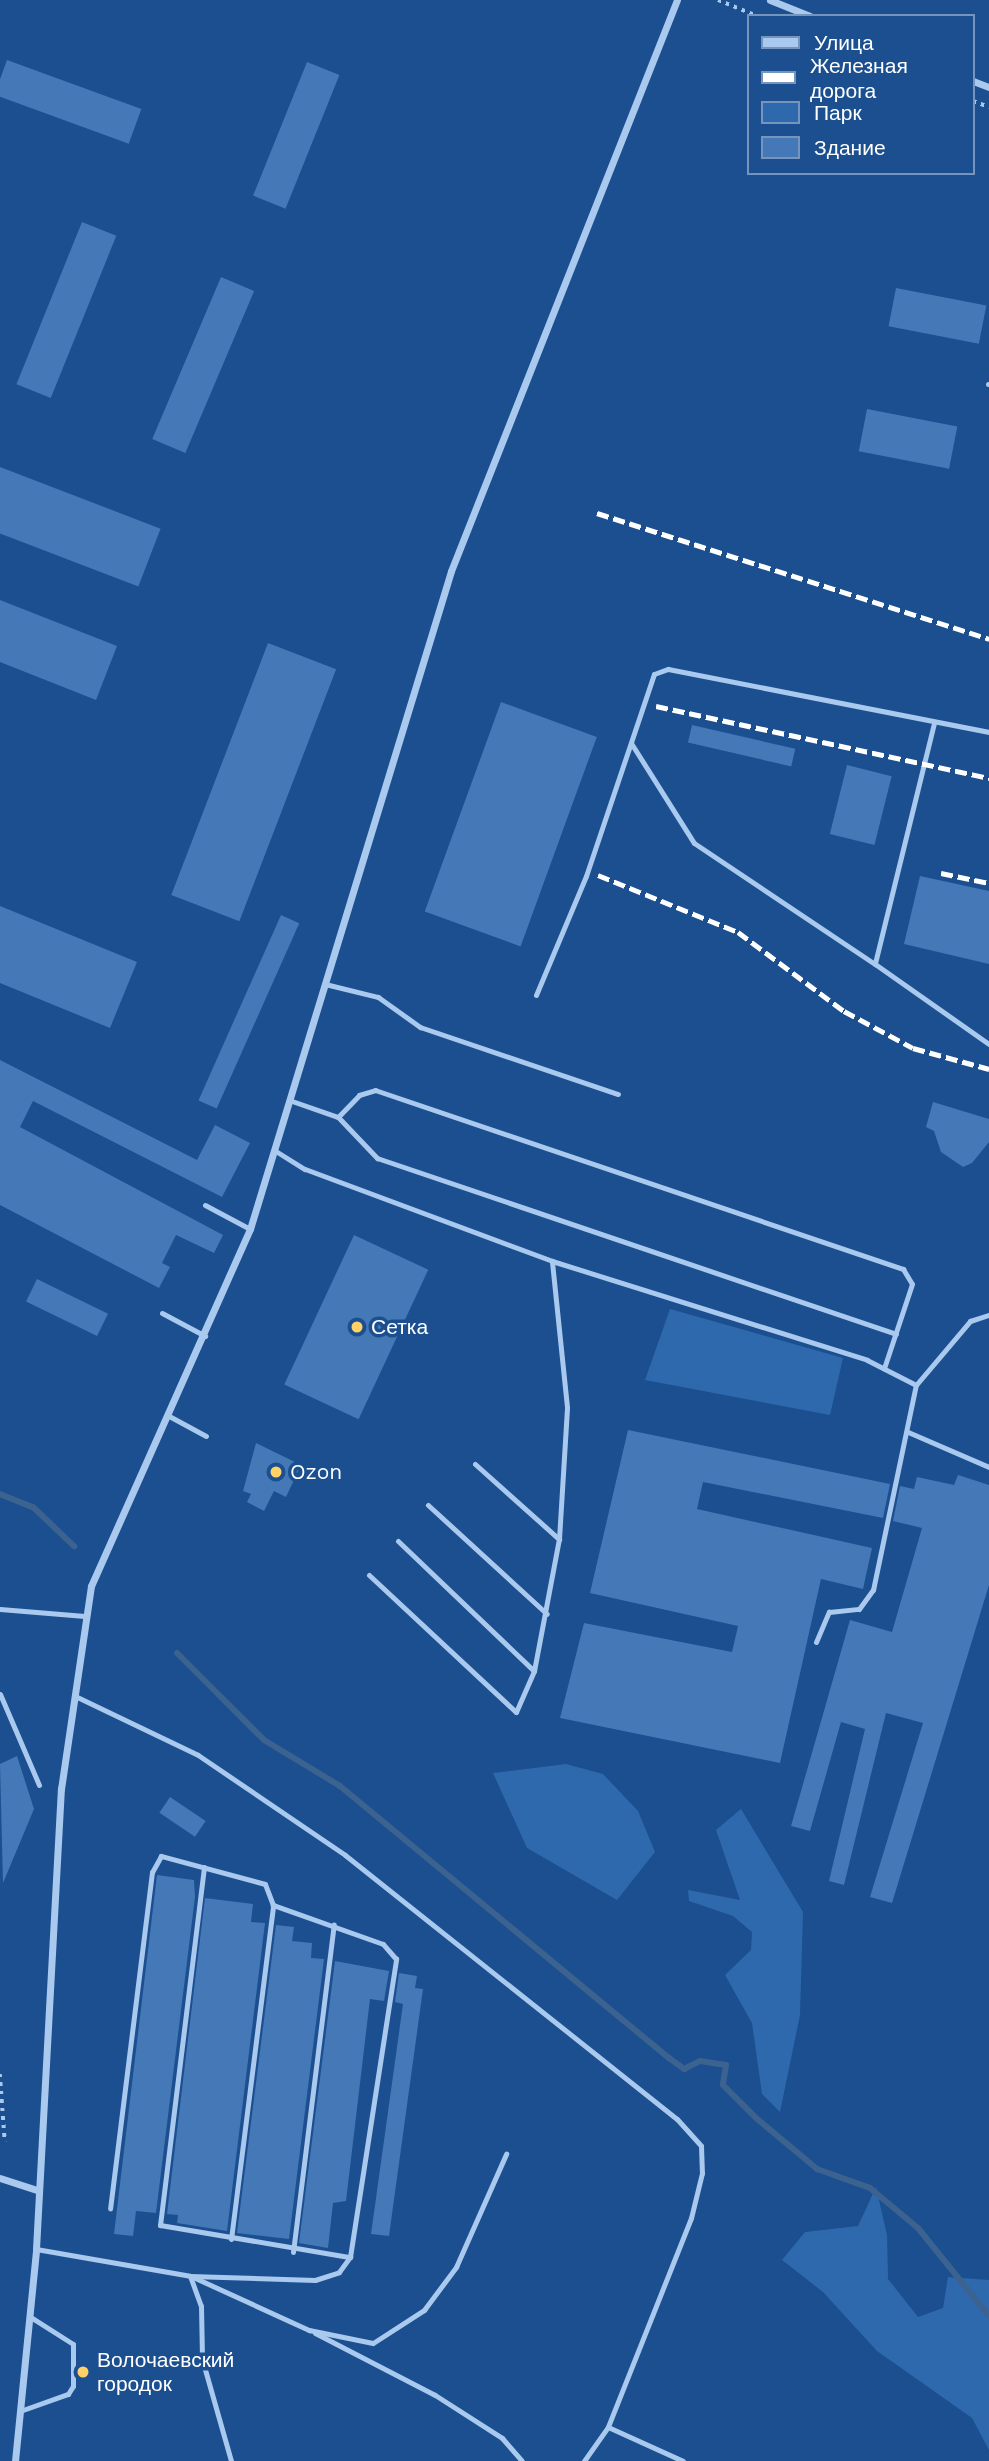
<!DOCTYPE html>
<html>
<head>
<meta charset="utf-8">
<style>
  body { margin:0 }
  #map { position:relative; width:989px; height:2461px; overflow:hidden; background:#1b4f8f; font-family:"Work Sans",sans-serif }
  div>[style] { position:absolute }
  .green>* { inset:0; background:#2e69ad }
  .stream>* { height:6px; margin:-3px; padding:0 3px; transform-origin:3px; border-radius:3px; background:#3c6290 }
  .building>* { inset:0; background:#4478b7; transform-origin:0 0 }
  .path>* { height:3.5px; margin-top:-1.75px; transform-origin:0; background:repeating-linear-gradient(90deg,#a9c9ee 0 3.5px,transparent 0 8.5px) }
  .service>* { height:5px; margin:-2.5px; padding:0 2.5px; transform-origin:2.5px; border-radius:2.5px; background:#a9c9ee }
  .minor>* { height:7px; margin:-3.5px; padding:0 3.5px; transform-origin:3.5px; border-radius:3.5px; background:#a9c9ee }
  .rail>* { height:5px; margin-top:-2.5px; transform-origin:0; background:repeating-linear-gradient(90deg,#fff 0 12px,transparent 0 17px) }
  .dots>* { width:19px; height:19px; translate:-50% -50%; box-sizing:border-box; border:4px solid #1b4f8f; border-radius:50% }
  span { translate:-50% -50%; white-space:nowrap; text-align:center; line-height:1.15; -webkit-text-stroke:7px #1b4f8f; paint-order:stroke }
  .poi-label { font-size:21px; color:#fff }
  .left { translate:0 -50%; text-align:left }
  .legend { position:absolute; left:747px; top:14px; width:228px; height:161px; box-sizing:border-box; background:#1b4f8f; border:2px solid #7695bc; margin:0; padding:9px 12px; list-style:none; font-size:21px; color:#fff }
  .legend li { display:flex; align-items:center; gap:14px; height:35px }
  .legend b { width:35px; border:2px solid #7695bc }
</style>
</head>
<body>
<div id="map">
  <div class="green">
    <div style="clip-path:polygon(670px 1309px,843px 1358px,830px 1415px,645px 1380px)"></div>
    <div style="clip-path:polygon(566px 1764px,603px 1774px,638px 1811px,655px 1852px,617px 1900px,527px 1848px,493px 1773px)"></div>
    <div style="clip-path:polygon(741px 1809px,803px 1912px,800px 2015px,780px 2112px,762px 2094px,752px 2023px,725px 1975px,751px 1950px,752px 1932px,733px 1916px,689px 1901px,688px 1890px,740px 1900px,716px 1830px)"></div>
    <div style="clip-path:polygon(876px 2187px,887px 2235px,888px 2279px,918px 2317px,943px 2308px,948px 2277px,989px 2280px,989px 2450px,972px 2418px,877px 2351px,823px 2292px,782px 2260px,805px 2232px,858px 2226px)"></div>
  </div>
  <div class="stream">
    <div style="left:0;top:1494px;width:35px;rotate:22deg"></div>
    <div style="left:33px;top:1507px;width:57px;rotate:43.6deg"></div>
    <div style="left:177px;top:1653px;width:123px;rotate:45deg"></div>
    <div style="left:264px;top:1740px;width:89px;rotate:31.2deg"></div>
    <div style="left:340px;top:1786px;width:427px;rotate:39.6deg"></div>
    <div style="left:669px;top:2058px;width:19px;rotate:36deg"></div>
    <div style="left:684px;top:2069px;width:18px;rotate:-27deg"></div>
    <div style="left:700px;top:2061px;width:26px;rotate:9deg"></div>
    <div style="left:726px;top:2065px;width:20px;rotate:99deg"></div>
    <div style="left:723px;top:2085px;width:47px;rotate:45deg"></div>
    <div style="left:756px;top:2118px;width:80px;rotate:39.9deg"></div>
    <div style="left:817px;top:2169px;width:56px;rotate:19.7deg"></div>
    <div style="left:870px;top:2188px;width:62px;rotate:39.8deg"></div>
    <div style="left:918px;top:2228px;width:113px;rotate:51.1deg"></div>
  </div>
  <div class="building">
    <div style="left:7px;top:60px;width:143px;height:37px;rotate:20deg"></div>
    <div style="left:307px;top:62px;width:35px;height:144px;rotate:22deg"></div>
    <div style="left:82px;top:222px;width:37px;height:175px;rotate:22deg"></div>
    <div style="left:221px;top:277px;width:36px;height:176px;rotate:23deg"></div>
    <div style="left:896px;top:288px;width:92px;height:39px;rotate:11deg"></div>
    <div style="left:867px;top:409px;width:92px;height:43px;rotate:11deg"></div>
    <div style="left:0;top:467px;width:172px;height:62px;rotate:21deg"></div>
    <div style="clip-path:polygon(0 600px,117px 646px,96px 700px,0 662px)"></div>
    <div style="left:268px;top:643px;width:73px;height:270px;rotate:21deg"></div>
    <div style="left:501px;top:702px;width:102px;height:223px;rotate:20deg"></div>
    <div style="left:692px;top:725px;width:106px;height:18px;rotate:13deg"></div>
    <div style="left:847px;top:765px;width:46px;height:71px;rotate:14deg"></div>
    <div style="clip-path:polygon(920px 876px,989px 891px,989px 964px,904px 944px)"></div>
    <div style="clip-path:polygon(0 906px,137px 962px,110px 1028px,0 983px)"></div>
    <div style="left:281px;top:915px;width:20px;height:203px;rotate:24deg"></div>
    <div style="clip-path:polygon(0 1060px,197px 1160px,215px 1125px,250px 1143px,222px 1197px,33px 1101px,20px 1127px,223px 1235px,214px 1253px,176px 1235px,162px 1263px,170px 1267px,159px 1288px,0 1205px)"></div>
    <div style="clip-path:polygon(933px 1102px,989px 1119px,989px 1142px,972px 1163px,963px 1167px,941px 1152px,934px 1131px,926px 1127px)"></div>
    <div style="left:354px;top:1235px;width:82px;height:165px;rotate:25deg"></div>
    <div style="left:37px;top:1279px;width:79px;height:25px;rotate:26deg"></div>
    <div style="clip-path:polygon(628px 1430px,890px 1484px,883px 1518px,703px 1482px,697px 1509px,872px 1548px,863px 1589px,821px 1579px,780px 1763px,560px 1718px,584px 1623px,732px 1652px,738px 1626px,590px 1593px)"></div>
    <div style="clip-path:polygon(256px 1443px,301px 1465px,286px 1497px,274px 1491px,264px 1511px,247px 1502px,251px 1494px,243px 1491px)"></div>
    <div style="clip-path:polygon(958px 1475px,989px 1485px,989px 1585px,892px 1903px,870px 1897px,923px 1723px,886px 1713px,844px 1885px,829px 1881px,865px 1729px,841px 1722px,810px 1831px,791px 1826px,850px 1620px,892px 1632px,922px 1528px,893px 1521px,900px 1486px,914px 1489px,917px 1477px,954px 1485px)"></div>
    <div style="clip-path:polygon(17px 1756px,34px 1809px,3px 1883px,0 1764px)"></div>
    <div style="left:170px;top:1797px;width:43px;height:19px;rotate:34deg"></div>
    <div style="clip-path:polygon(157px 1875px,194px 1880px,195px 1897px,156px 2213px,136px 2211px,133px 2236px,114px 2234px)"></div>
    <div style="clip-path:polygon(205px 1898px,253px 1904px,251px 1922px,265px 1923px,227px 2231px,177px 2223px,178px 2215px,167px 2214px)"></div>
    <div style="clip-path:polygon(276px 1925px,294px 1927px,292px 1941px,312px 1943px,311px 1958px,324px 1959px,289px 2239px,237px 2233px)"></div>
    <div style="clip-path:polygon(335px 1961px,389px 1971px,384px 2001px,370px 1999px,346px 2201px,333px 2203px,328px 2248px,299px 2243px)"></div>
    <div style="clip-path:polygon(399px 1973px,417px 1976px,415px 1988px,423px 1989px,389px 2236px,371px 2234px,403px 2004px,395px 2002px)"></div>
  </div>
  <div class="path">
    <div style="left:718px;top:0;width:42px;rotate:22.3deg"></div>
    <div style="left:973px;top:101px;width:17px;rotate:21deg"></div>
    <div style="left:0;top:2074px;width:68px;rotate:85.8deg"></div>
  </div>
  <div class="service">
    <div style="left:988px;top:384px;width:1px"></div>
    <div style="left:934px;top:723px;width:248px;rotate:103.8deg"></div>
    <div style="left:875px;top:964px;width:139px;rotate:35.1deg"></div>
    <div style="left:631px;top:743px;width:118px;rotate:57.8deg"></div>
    <div style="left:694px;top:843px;width:218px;rotate:33.8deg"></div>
    <div style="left:325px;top:984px;width:55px;rotate:13.8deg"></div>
    <div style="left:378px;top:997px;width:52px;rotate:35.5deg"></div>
    <div style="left:420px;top:1027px;width:209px;rotate:18.7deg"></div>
    <div style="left:536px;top:995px;width:129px;rotate:-67.2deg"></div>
    <div style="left:586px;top:876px;width:213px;rotate:-71.4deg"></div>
    <div style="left:654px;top:674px;width:15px;rotate:-20deg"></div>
    <div style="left:668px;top:669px;width:327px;rotate:11.1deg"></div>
    <div style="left:289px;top:1100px;width:52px;rotate:19.1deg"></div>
    <div style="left:338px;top:1117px;width:30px;rotate:-46deg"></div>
    <div style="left:359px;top:1095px;width:17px;rotate:-17deg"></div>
    <div style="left:375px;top:1090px;width:558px;rotate:18.73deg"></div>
    <div style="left:903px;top:1269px;width:17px;rotate:59deg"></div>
    <div style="left:912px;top:1284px;width:89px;rotate:108.4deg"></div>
    <div style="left:338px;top:1117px;width:57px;rotate:46.4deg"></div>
    <div style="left:377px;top:1158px;width:548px;rotate:18.73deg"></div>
    <div style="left:274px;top:1150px;width:36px;rotate:32deg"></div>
    <div style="left:305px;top:1169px;width:264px;rotate:20.4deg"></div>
    <div style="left:552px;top:1261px;width:330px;rotate:17.4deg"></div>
    <div style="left:867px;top:1360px;width:55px;rotate:27deg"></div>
    <div style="left:205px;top:1205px;width:51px;rotate:28.1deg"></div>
    <div style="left:162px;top:1313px;width:49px;rotate:28.1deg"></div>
    <div style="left:169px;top:1416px;width:42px;rotate:28.4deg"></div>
    <div style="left:908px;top:1432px;width:88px;rotate:23.4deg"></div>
    <div style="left:475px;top:1464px;width:113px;rotate:41.8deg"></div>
    <div style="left:428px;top:1505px;width:161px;rotate:42.5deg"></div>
    <div style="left:398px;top:1541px;width:188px;rotate:43.7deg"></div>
    <div style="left:369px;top:1575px;width:201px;rotate:43deg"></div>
    <div style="left:516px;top:1712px;width:45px;rotate:-66.3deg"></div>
    <div style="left:534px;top:1671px;width:134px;rotate:-79.3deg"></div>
    <div style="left:559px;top:1539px;width:132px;rotate:-86.5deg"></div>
    <div style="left:567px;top:1407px;width:147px;rotate:-95.9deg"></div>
    <div style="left:0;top:1609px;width:85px;rotate:4.7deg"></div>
    <div style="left:816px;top:1642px;width:33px;rotate:-67deg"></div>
    <div style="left:829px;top:1612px;width:30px;rotate:-6deg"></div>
    <div style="left:859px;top:1609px;width:24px;rotate:-54deg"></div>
    <div style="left:873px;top:1590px;width:209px;rotate:-78.2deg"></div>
    <div style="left:916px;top:1385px;width:84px;rotate:-49.8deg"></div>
    <div style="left:970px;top:1321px;width:20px;rotate:-18deg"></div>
    <div style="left:0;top:1694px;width:99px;rotate:66.8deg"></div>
    <div style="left:75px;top:1696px;width:136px;rotate:25.6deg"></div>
    <div style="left:198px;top:1755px;width:178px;rotate:34.2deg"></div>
    <div style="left:345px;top:1855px;width:424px;rotate:38.5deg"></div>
    <div style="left:677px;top:2119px;width:36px;rotate:48deg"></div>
    <div style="left:701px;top:2146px;width:27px;rotate:88deg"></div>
    <div style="left:702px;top:2173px;width:46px;rotate:103.7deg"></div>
    <div style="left:691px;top:2218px;width:225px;rotate:111.7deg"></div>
    <div style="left:204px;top:1867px;width:361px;rotate:97deg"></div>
    <div style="left:160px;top:2225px;width:193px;rotate:9.6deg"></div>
    <div style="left:231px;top:2239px;width:337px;rotate:-82.8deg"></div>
    <div style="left:36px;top:2249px;width:156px;rotate:9.9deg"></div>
    <div style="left:190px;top:2276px;width:125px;rotate:1.8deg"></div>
    <div style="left:315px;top:2280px;width:25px;rotate:-18deg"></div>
    <div style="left:339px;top:2272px;width:19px;rotate:-54deg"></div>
    <div style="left:350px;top:2257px;width:302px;rotate:-81.2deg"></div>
    <div style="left:396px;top:1959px;width:20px;rotate:-131deg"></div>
    <div style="left:383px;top:1944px;width:117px;rotate:-160.5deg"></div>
    <div style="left:273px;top:1905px;width:22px;rotate:-111deg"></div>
    <div style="left:265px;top:1884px;width:108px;rotate:-164.9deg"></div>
    <div style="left:161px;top:1856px;width:18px;rotate:119deg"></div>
    <div style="left:152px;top:1872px;width:339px;rotate:97.1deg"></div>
    <div style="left:293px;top:2252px;width:330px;rotate:-82.9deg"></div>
    <div style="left:190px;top:2276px;width:32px;rotate:70deg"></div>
    <div style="left:201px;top:2306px;width:53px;rotate:88.9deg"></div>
    <div style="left:202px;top:2359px;width:106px;rotate:74.1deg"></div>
    <div style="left:193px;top:2277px;width:128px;rotate:24.6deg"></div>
    <div style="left:309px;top:2330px;width:65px;rotate:11.5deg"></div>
    <div style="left:373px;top:2343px;width:61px;rotate:-32.9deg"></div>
    <div style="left:424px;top:2310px;width:54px;rotate:-53.3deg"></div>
    <div style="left:456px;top:2267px;width:124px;rotate:-66.1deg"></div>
    <div style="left:315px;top:2333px;width:135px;rotate:27.3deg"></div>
    <div style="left:435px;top:2395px;width:80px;rotate:32.7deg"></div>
    <div style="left:502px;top:2438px;width:30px;rotate:49deg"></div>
    <div style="left:20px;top:2411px;width:51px;rotate:-19.5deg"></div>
    <div style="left:68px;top:2394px;width:9px;rotate:-58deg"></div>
    <div style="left:73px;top:2386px;width:42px;rotate:-90deg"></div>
    <div style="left:73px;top:2344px;width:52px;rotate:-147.5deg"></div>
    <div style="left:584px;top:2461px;width:42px;rotate:-54.8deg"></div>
    <div style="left:608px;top:2427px;width:82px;rotate:24.4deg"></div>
  </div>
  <div class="minor">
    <div style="left:770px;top:0;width:43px;rotate:21.8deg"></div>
    <div style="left:973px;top:81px;width:17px;rotate:21deg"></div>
    <div style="left:0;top:2178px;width:40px;rotate:18deg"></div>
    <div style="left:15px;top:2461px;width:213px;rotate:-84.3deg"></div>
    <div style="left:36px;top:2249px;width:461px;rotate:-86.9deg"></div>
    <div style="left:61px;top:1789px;width:205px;rotate:-81.6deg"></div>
    <div style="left:91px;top:1586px;width:391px;rotate:-66deg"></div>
    <div style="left:250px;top:1229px;width:688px;rotate:-73.01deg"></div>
    <div style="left:451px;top:571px;width:614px;rotate:-68.41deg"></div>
  </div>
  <div class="rail">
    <div style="left:597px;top:513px;width:412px;rotate:17.8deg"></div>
    <div style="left:656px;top:706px;width:341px;rotate:12.2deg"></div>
    <div style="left:941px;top:873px;width:49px;rotate:11.8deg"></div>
    <div style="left:598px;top:875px;width:151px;rotate:22.2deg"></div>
    <div style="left:738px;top:932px;width:132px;rotate:36.7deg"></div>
    <div style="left:844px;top:1011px;width:78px;rotate:28.2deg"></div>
    <div style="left:913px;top:1048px;width:79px;rotate:15.4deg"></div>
  </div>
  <div class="dots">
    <div style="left:357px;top:1327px;background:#ffd166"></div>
    <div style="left:276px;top:1472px;background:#ffd166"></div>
    <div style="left:83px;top:2372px;background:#ffd166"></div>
  </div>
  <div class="poi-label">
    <span class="left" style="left:371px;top:1327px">Сетка</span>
    <span class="left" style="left:290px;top:1472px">Ozon</span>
    <span class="left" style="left:97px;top:2372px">Волочаевский<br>городок</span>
  </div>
  <ul class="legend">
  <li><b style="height:9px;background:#a9c9ee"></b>Улица</li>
  <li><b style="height:9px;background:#fff"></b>Железная дорога</li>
  <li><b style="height:19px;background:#2e69ad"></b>Парк</li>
  <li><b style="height:19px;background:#4478b7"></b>Здание</li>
  </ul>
</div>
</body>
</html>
